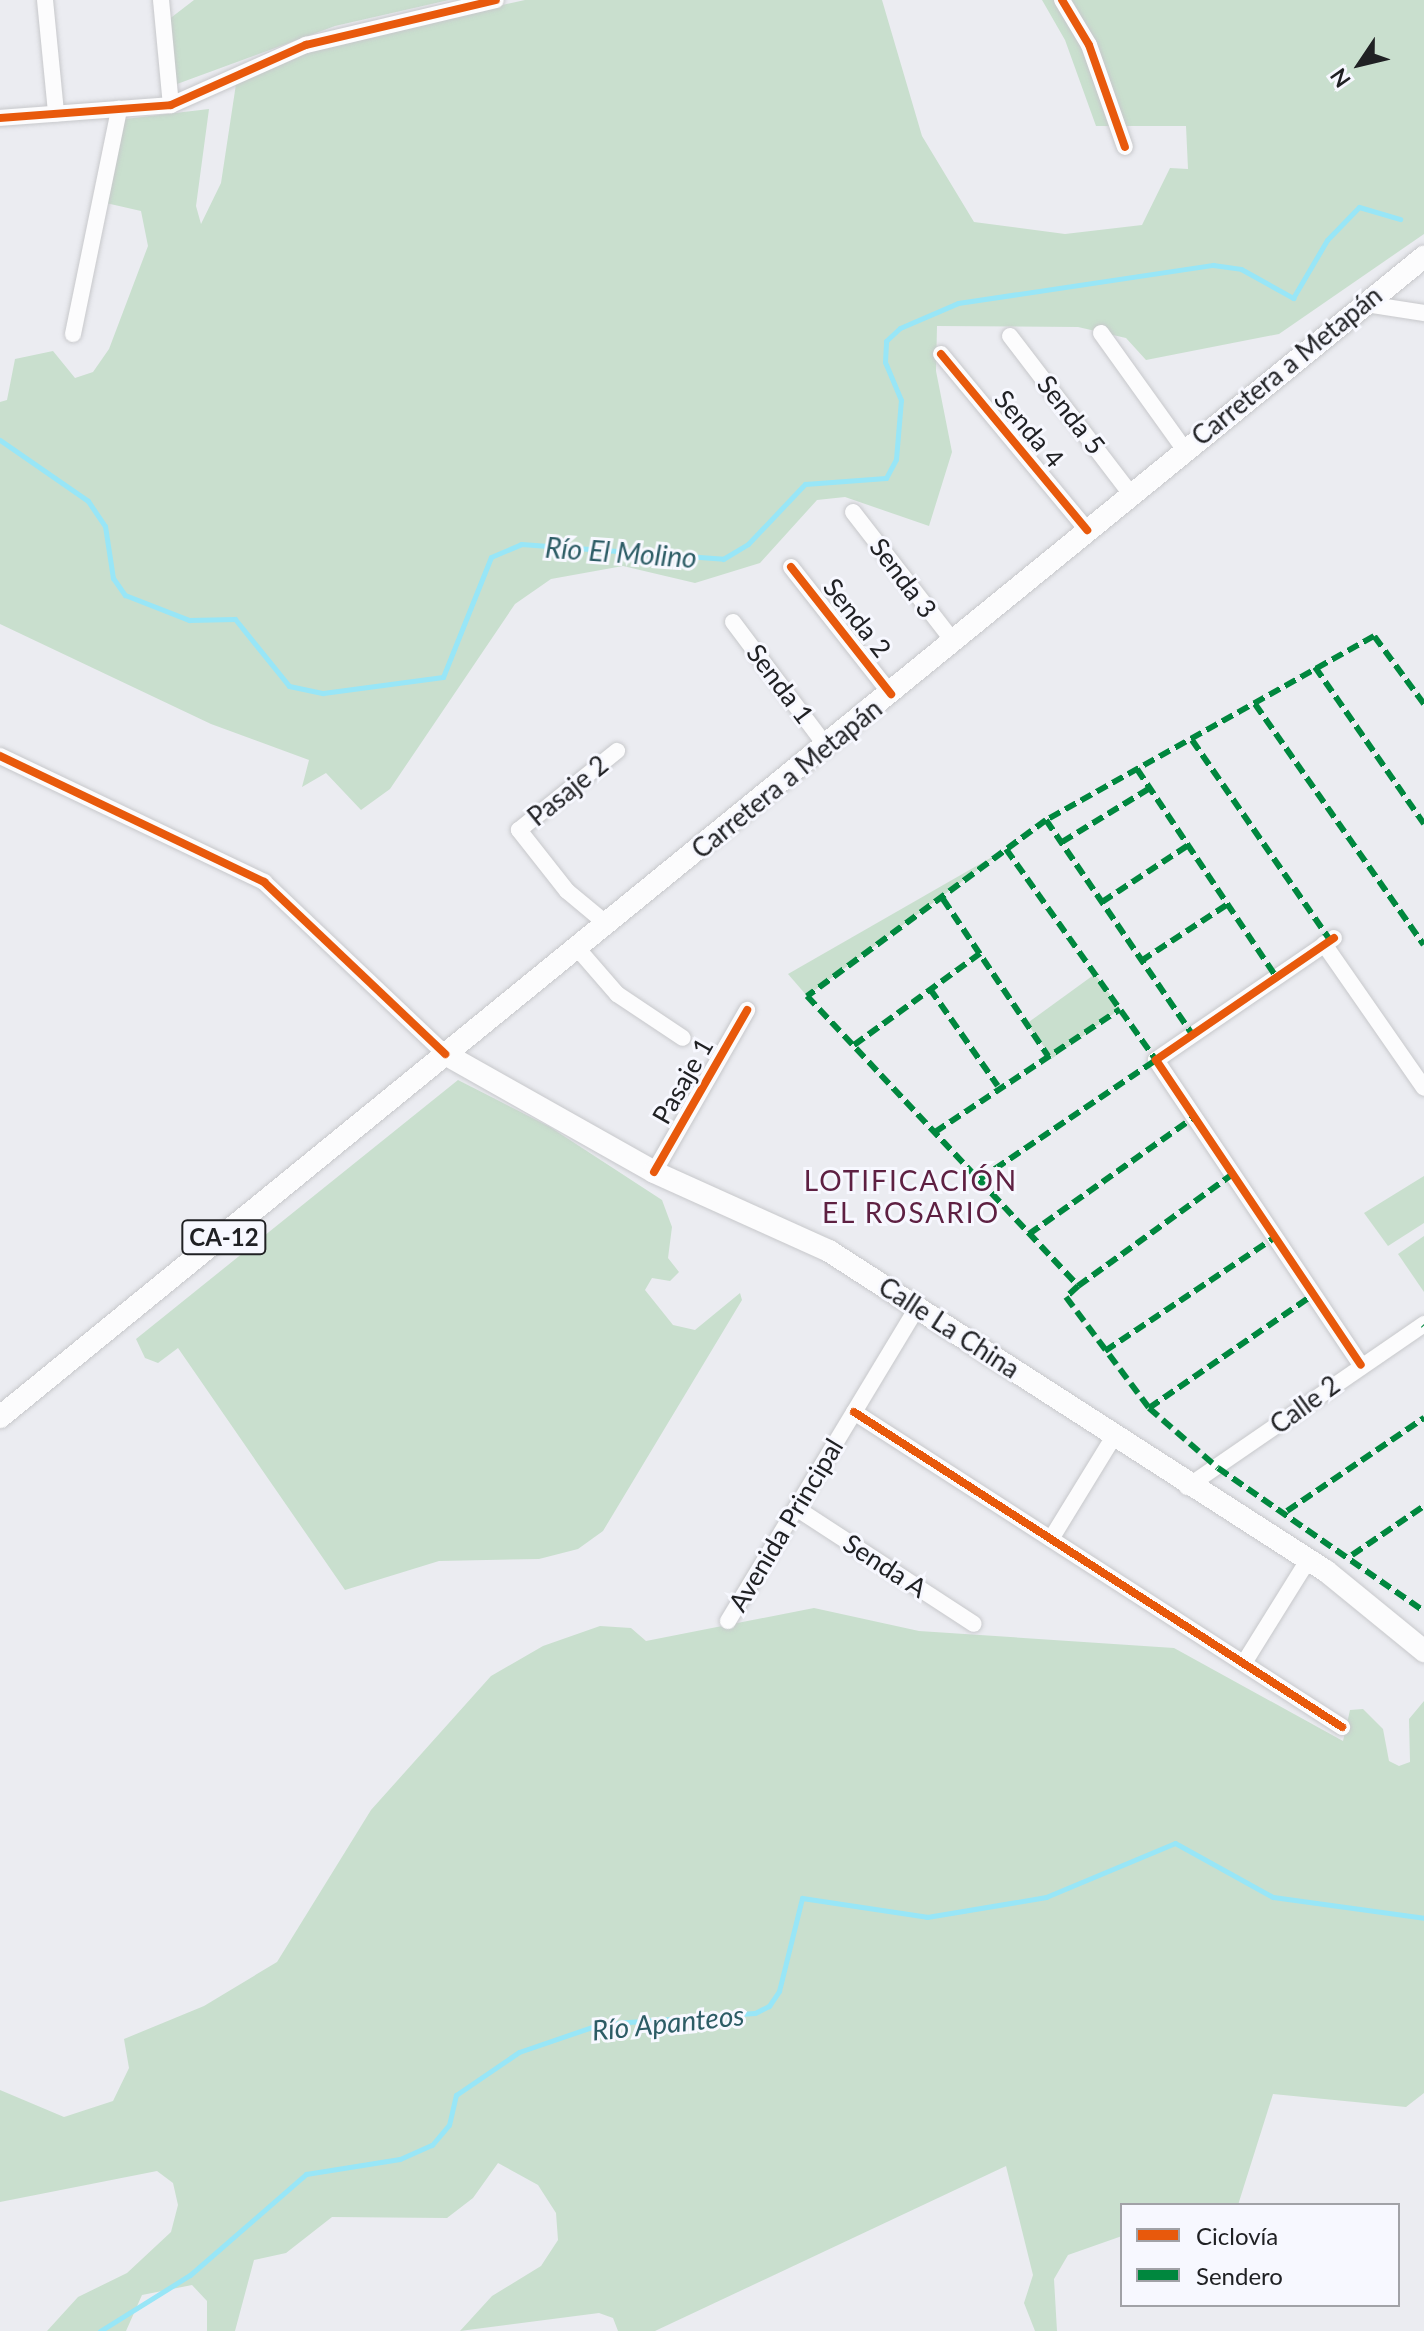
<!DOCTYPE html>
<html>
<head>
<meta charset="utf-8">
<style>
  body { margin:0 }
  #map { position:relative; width:1424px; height:2331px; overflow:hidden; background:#ebecf1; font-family:Lato,sans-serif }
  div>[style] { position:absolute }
  .green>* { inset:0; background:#c9dfce; transform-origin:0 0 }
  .stream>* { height:5px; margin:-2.5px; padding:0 2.5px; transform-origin:2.5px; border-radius:2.5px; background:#98e6f7 }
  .roads { filter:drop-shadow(0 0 2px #c7c8cb) drop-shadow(0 0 2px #c7c8cb) }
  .minor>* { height:16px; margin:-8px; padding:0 8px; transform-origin:8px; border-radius:8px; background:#fcfcfd }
  .major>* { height:22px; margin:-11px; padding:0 11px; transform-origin:11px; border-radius:11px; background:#fcfcfd }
  .quiet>* { height:6px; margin-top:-3px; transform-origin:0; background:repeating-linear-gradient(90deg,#00873e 0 12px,transparent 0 18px) }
  .cycleway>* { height:8px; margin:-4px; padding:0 4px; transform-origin:4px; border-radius:4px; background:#e8590c }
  span { translate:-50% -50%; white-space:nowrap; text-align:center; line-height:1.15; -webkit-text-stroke:6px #f7f8ff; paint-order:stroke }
  .shield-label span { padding:2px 6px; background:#f7f8ff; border:2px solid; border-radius:6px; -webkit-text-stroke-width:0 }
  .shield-label { font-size:24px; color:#202124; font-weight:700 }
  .street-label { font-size:26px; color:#202124 }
  .water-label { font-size:28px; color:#2c5c65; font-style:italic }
  .neighbourhood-label { font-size:28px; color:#5e2042; letter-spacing:2px }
  .legend { position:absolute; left:1120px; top:2203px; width:280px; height:104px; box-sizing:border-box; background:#f7f8ff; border:2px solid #a1a2a7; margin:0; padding:10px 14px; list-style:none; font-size:24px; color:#202124 }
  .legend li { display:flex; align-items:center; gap:16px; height:40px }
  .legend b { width:40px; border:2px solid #a1a2a7 }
  .north { position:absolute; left:1320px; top:24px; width:80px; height:80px; -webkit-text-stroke:6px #f7f8ff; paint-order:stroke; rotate:235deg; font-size:22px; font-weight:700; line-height:32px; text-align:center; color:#202124 }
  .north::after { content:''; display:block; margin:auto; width:28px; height:36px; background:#202124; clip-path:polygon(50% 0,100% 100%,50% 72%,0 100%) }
</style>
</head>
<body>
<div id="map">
  <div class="green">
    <div style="clip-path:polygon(194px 0,449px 0,335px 26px,177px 84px,168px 20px)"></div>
    <div style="clip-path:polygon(525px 0,882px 0,922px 136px,974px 222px,1065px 234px,1142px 225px,1170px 168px,1188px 169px,1186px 126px,1096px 126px,1065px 40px,1042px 0,1424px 0,1424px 234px,1279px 334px,1146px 360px,1126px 338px,1078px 327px,937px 326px,936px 371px,952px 452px,929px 526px,845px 497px,817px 500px,760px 563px,695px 583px,623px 566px,551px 579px,515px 604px,390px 789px,361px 810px,326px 773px,302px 787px,309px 760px,211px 724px,0 624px,0 402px,7px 400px,15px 359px,53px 351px,75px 378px,93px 372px,109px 349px,148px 246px,141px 211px,106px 203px,125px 119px,209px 109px,196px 206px,201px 224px,221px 183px,236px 84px,246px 74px,329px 44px)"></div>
    <div style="clip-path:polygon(1006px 849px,807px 996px,788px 974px)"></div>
    <div style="left:1095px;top:974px;width:43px;height:84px;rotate:54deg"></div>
    <div style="clip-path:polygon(458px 1080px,550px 1127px,662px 1200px,672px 1227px,668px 1258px,679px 1272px,670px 1281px,652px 1278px,645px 1290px,673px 1325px,695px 1330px,740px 1293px,742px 1300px,603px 1531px,578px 1549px,539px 1559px,439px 1561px,345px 1590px,178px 1348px,158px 1363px,145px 1358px,136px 1339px)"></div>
    <div style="clip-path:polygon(1424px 1176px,1424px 1223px,1388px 1246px,1364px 1213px)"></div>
    <div style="clip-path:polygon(1424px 1236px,1424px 1292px,1398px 1254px)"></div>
    <div style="clip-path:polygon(814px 1608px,919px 1631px,1174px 1648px,1343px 1741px,1350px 1710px,1363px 1709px,1383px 1729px,1389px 1761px,1399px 1766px,1410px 1762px,1409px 1719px,1424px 1701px,1424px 2093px,1406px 2107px,1273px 2094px,1238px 2205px,1122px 2205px,1122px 2236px,1068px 2255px,1054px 2279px,1057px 2331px,1035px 2331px,1024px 2303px,1033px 2275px,1006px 2166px,655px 2331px,618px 2331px,613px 2318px,599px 2313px,460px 2331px,492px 2296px,541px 2266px,558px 2240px,556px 2213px,538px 2185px,498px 2163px,473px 2198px,447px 2218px,332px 2217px,286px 2253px,254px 2260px,235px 2331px,207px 2331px,207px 2301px,192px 2285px,142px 2295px,126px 2331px,47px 2331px,78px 2297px,127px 2273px,171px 2232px,178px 2205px,173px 2183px,157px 2171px,0 2202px,0 2090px,64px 2117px,113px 2101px,129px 2068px,124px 2039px,204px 2006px,277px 1962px,371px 1810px,491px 1676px,543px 1646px,600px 1626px,631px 1628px,646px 1641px)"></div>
  </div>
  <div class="stream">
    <div style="left:0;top:440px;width:107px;rotate:34.7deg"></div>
    <div style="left:88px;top:501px;width:30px;rotate:56deg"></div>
    <div style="left:105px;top:526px;width:53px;rotate:81.3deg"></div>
    <div style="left:113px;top:578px;width:21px;rotate:55deg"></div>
    <div style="left:125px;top:595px;width:69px;rotate:21.3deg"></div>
    <div style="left:189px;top:620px;width:46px;rotate:-1.2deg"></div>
    <div style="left:235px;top:619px;width:86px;rotate:51.1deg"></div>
    <div style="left:289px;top:686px;width:35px;rotate:12deg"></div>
    <div style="left:323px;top:693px;width:121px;rotate:-7.6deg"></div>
    <div style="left:443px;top:677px;width:129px;rotate:-68.2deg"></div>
    <div style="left:491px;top:557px;width:33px;rotate:-23deg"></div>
    <div style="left:521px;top:544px;width:203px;rotate:4.2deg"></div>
    <div style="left:723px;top:559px;width:29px;rotate:-31deg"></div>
    <div style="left:748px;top:544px;width:83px;rotate:-46.5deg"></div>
    <div style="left:805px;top:484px;width:81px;rotate:-4.2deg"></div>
    <div style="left:886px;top:478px;width:21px;rotate:-62deg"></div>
    <div style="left:896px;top:459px;width:59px;rotate:-85.2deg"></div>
    <div style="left:901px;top:400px;width:41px;rotate:-112.8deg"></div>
    <div style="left:885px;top:362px;width:21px;rotate:-87deg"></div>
    <div style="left:886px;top:341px;width:19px;rotate:-43deg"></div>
    <div style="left:900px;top:328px;width:63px;rotate:-23.3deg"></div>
    <div style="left:958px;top:303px;width:258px;rotate:-8.5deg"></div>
    <div style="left:1213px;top:265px;width:28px;rotate:8deg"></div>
    <div style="left:1241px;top:269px;width:60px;rotate:29.1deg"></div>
    <div style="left:1293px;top:298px;width:67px;rotate:-59.6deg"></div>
    <div style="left:1327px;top:240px;width:46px;rotate:-45.9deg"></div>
    <div style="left:1359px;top:207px;width:43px;rotate:16.3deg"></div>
    <div style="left:100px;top:2331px;width:106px;rotate:-31.9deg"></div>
    <div style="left:190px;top:2275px;width:154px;rotate:-41deg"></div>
    <div style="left:306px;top:2174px;width:95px;rotate:-9.1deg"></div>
    <div style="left:400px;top:2159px;width:35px;rotate:-24deg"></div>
    <div style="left:432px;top:2145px;width:26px;rotate:-50deg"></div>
    <div style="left:449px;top:2125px;width:31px;rotate:-77deg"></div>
    <div style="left:456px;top:2095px;width:76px;rotate:-34.3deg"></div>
    <div style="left:519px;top:2052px;width:87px;rotate:-18.9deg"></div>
    <div style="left:601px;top:2024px;width:154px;rotate:-4.1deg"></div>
    <div style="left:755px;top:2013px;width:16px;rotate:-27deg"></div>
    <div style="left:769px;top:2006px;width:18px;rotate:-56deg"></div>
    <div style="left:779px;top:1991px;width:96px;rotate:-76.1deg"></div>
    <div style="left:802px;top:1898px;width:126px;rotate:8.6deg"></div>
    <div style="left:927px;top:1917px;width:121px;rotate:-9.5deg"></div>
    <div style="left:1046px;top:1897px;width:140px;rotate:-22.7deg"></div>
    <div style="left:1175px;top:1843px;width:112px;rotate:28.9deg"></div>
    <div style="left:1273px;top:1897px;width:152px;rotate:7.9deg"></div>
  </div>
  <div class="roads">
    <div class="minor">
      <div style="left:45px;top:0;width:114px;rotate:84.4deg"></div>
      <div style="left:161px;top:0;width:105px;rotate:84.6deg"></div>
      <div style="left:1062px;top:0;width:52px;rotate:59deg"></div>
      <div style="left:1089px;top:45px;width:108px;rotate:70.6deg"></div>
      <div style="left:0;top:118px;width:171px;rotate:-4.3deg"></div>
      <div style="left:171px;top:105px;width:148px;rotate:-24deg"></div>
      <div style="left:306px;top:45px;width:195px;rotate:-13.3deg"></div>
      <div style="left:1366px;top:304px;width:59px;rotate:8.8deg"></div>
      <div style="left:1101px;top:333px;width:143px;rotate:54.4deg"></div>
      <div style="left:73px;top:334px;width:230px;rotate:-78.4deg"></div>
      <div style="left:1010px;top:336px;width:199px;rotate:52.6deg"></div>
      <div style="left:941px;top:354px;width:229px;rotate:50.3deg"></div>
      <div style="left:853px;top:512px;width:165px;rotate:52.2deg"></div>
      <div style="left:791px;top:567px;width:162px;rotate:51.8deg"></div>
      <div style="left:733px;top:622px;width:156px;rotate:53.1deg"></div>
      <div style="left:0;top:756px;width:293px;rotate:25.5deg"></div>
      <div style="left:264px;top:882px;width:250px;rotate:43.5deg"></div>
      <div style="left:608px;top:925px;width:53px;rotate:-140.3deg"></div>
      <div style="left:567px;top:891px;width:78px;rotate:-128.2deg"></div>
      <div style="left:519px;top:830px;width:126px;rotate:-38.9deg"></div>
      <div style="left:1334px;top:938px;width:216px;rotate:145.6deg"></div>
      <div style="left:1156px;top:1060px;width:367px;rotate:56.1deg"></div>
      <div style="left:1324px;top:944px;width:175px;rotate:55.2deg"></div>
      <div style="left:578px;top:949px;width:60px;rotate:49.1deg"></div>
      <div style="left:617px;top:994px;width:79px;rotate:33.7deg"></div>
      <div style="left:654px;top:1172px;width:187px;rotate:-60.1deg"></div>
      <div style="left:854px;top:1412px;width:581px;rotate:32.84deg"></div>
      <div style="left:1187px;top:1487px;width:288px;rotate:-34.5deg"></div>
      <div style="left:796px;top:1508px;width:212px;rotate:33.1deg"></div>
      <div style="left:1051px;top:1539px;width:121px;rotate:-58.5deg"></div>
      <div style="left:728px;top:1621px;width:368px;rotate:-58.9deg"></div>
      <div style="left:1244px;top:1663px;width:121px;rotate:-58.1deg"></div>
    </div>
    <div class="major">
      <div style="left:445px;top:1054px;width:240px;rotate:29.4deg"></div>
      <div style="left:654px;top:1172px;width:192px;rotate:24.3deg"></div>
      <div style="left:829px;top:1251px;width:591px;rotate:32.78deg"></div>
      <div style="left:1326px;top:1571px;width:127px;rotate:39.2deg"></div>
      <div style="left:0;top:1417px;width:1837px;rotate:-39.17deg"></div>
    </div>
  </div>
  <div class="quiet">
    <div style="left:1315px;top:667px;width:191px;rotate:55.2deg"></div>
    <div style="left:1255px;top:704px;width:294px;rotate:55deg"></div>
    <div style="left:1424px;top:704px;width:84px;rotate:-126.3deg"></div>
    <div style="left:1374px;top:636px;width:376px;rotate:150.7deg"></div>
    <div style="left:1046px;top:820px;width:297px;rotate:143.6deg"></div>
    <div style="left:807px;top:996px;width:397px;rotate:46.9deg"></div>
    <div style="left:1078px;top:1286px;width:16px;rotate:137deg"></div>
    <div style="left:1066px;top:1297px;width:139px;rotate:53.2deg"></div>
    <div style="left:1149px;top:1408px;width:91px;rotate:41deg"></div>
    <div style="left:1218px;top:1468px;width:251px;rotate:34.8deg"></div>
    <div style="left:1192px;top:740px;width:243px;rotate:55.4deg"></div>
    <div style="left:1137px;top:769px;width:252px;rotate:56.2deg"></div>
    <div style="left:1046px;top:820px;width:263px;rotate:55.7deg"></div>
    <div style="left:1062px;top:842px;width:103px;rotate:-31.5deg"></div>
    <div style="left:1006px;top:849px;width:259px;rotate:54.6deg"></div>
    <div style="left:943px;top:899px;width:189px;rotate:56.2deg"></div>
    <div style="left:1102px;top:902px;width:105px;rotate:-33.4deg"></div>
    <div style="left:1141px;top:961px;width:104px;rotate:-33.2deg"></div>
    <div style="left:930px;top:989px;width:118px;rotate:55deg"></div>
    <div style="left:854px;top:1045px;width:158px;rotate:-36deg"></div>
    <div style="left:935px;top:1132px;width:222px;rotate:-33.6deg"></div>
    <div style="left:980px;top:1179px;width:220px;rotate:-34.1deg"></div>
    <div style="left:1029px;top:1234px;width:202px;rotate:-35.3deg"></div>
    <div style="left:1078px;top:1286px;width:191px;rotate:-35.9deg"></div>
    <div style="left:1423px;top:1325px;width:1px;rotate:45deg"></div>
    <div style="left:1105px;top:1351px;width:205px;rotate:-33.8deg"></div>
    <div style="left:1149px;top:1408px;width:199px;rotate:-34.6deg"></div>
    <div style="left:1287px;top:1511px;width:166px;rotate:-34.2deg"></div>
    <div style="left:1352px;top:1555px;width:87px;rotate:-34.2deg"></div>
  </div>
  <div class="cycleway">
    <div style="left:1062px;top:0;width:52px;rotate:59deg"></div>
    <div style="left:1089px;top:45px;width:108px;rotate:70.6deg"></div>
    <div style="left:0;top:118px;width:171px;rotate:-4.3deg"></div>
    <div style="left:171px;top:105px;width:148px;rotate:-24deg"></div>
    <div style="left:306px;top:45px;width:195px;rotate:-13.3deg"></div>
    <div style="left:941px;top:354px;width:229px;rotate:50.3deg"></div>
    <div style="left:791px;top:567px;width:162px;rotate:51.8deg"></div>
    <div style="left:0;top:756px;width:293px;rotate:25.5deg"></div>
    <div style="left:264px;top:882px;width:250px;rotate:43.5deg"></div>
    <div style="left:1334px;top:938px;width:216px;rotate:145.6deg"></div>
    <div style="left:1156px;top:1060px;width:367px;rotate:56.1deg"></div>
    <div style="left:654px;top:1172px;width:187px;rotate:-60.1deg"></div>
    <div style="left:854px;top:1412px;width:581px;rotate:32.84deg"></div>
  </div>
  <div class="shield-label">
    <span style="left:224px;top:1237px">CA-12</span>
  </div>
  <div class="street-label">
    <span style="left:1287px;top:366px;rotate:-39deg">Carretera a Metapán</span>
    <span style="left:1071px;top:415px;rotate:52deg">Senda 5</span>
    <span style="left:1029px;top:429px;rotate:50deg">Senda 4</span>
    <span style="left:903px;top:578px;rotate:53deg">Senda 3</span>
    <span style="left:857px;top:618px;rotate:52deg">Senda 2</span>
    <span style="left:780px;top:684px;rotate:53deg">Senda 1</span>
    <span style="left:787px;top:779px;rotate:-39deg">Carretera a Metapán</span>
    <span style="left:568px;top:791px;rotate:-39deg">Pasaje 2</span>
    <span style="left:683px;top:1081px;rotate:-60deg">Pasaje 1</span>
    <span style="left:949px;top:1328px;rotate:33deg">Calle La China</span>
    <span style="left:1305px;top:1405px;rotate:-36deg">Calle 2</span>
    <span style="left:786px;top:1525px;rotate:-59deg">Avenida Principal</span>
    <span style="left:885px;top:1566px;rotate:33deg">Senda A</span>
  </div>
  <div class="water-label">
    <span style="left:621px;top:552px;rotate:4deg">Río El Molino</span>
    <span style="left:668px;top:2022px;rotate:-6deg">Río Apanteos</span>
  </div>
  <div class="neighbourhood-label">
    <span style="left:911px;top:1196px">LOTIFICACIÓN<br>EL ROSARIO</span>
  </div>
  <ul class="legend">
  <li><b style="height:10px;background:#e8590c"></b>Ciclovía</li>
  <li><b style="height:10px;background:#00873e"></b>Sendero</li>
  </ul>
  <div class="north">N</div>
</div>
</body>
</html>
